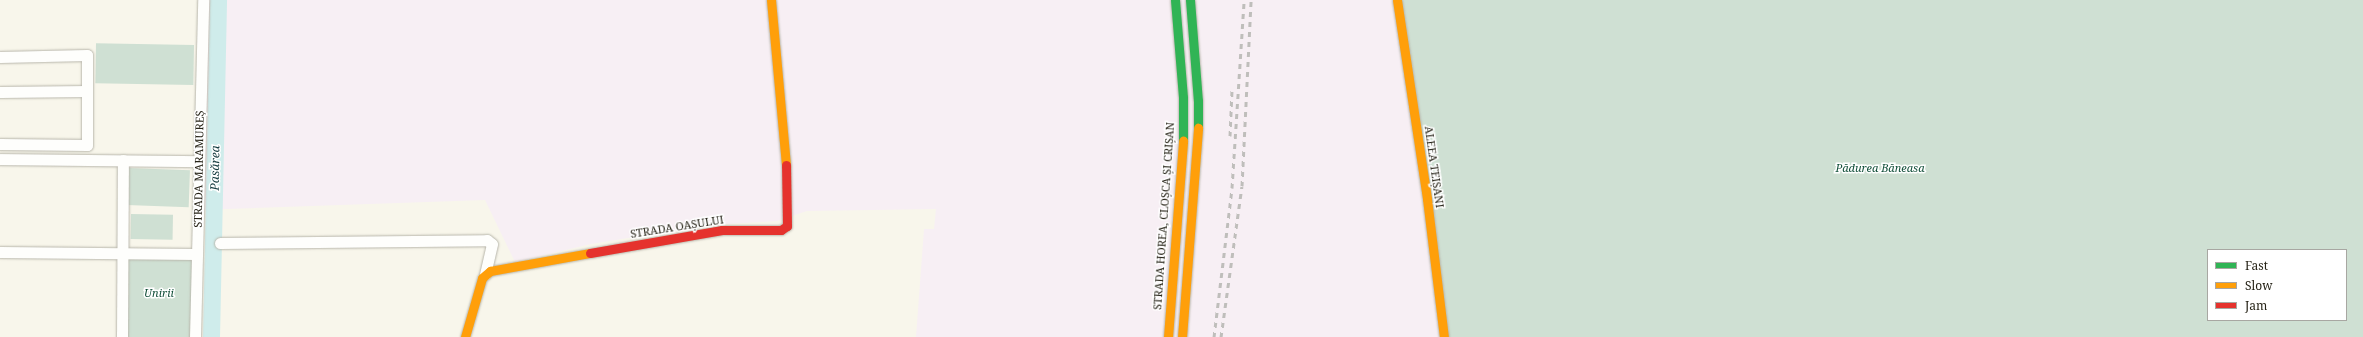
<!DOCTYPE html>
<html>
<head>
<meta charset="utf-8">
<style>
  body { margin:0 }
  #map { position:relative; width:2363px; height:337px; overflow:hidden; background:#f8f6eb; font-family:"Noto Serif",serif }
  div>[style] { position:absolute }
  .industrial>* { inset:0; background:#f7eff4 }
  .green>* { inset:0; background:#cfe0d3; transform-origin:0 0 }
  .river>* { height:17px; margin:-8.5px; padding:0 8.5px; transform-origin:8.5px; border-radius:8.5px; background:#cfeceb }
  .roads { filter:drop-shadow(0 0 1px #b8b6ab) drop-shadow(0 0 1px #b8b6ab) }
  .street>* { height:11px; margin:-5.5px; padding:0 5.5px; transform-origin:5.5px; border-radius:5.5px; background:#fefefc }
  .fast>* { height:9px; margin:-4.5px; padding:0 4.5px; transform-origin:4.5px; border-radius:4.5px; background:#30b455 }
  .slow>* { height:9px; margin:-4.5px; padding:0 4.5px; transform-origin:4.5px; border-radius:4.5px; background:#ff9f0a }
  .jam>* { height:9px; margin:-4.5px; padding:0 4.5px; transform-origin:4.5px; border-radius:4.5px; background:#e5322d }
  .rail>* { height:3px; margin-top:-1.5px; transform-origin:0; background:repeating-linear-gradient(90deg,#bfbebb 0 5px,transparent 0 10px) }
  span { translate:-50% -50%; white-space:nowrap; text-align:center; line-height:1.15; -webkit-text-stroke:3px #fff; paint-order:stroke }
  .street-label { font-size:11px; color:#262317 }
  .park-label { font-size:11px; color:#104e38; font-style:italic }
  .water-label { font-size:12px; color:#143b3f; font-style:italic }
  .legend { position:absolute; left:2207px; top:249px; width:140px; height:72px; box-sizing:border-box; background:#fff; border:1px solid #a8a7a2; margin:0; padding:5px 7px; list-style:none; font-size:12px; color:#262317 }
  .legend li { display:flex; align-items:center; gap:8px; height:20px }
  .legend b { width:20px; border:1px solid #a8a7a2 }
</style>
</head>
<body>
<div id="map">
  <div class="industrial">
    <div style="clip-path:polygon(203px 0,1397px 0,1444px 337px,916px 337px,924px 229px,934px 229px,936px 209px,807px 211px,777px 221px,709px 225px,591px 244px,515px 262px,485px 200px,198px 210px)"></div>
  </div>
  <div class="green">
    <div style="clip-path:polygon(evenodd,1397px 0,2363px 0,2363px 337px,1444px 337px,1397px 0,2208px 250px,2346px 250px,2346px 320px,2208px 320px,2208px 250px)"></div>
    <div style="left:194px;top:45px;width:40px;height:98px;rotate:91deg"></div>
    <div style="left:128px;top:168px;width:62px;height:37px;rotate:2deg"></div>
    <div style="left:131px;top:214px;width:42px;height:25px;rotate:1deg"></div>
    <div style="left:122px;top:253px;width:74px;height:84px;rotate:1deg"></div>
  </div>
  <div class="river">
    <div style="left:211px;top:337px;width:337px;rotate:-88.8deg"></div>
  </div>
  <div class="roads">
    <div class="street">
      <div style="left:0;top:57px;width:87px;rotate:-1.3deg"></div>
      <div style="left:87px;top:55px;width:90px;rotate:90deg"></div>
      <div style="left:87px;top:145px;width:87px;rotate:-179.3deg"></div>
      <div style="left:0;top:92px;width:87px;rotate:-0.7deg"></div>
      <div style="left:0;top:159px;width:199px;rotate:0.6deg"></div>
      <div style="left:220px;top:243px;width:267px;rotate:-0.6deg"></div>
      <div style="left:487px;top:240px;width:6px;rotate:39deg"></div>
      <div style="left:492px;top:244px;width:31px;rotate:103deg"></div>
      <div style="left:0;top:252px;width:196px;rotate:0.6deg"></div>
      <div style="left:122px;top:337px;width:177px;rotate:-89.7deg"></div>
      <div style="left:195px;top:337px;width:337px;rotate:-88.6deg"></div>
    </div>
    <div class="fast">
      <div style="left:1175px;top:0;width:98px;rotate:85.3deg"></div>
      <div style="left:1183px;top:98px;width:43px;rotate:90deg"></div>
      <div style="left:1190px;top:0;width:101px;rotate:85.5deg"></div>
      <div style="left:1198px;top:101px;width:27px;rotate:90deg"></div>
    </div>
    <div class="slow">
      <div style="left:771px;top:0;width:166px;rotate:84.8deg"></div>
      <div style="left:1397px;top:0;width:201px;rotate:81.4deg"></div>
      <div style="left:1427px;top:199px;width:139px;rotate:83deg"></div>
      <div style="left:465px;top:337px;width:61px;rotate:-73.9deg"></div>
      <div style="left:482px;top:278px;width:11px;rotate:-41deg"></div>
      <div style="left:490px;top:271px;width:102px;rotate:-10.2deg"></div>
      <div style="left:1168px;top:337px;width:197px;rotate:-85.6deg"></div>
      <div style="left:1182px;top:337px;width:210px;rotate:-85.6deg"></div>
    </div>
    <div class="jam">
      <div style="left:590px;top:253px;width:134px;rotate:-9.9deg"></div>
      <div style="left:722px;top:230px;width:59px"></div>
      <div style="left:781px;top:230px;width:7px;rotate:-34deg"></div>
      <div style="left:787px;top:226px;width:61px;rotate:-90.9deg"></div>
    </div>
  </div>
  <div class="rail">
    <div style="left:1230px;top:136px;width:46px;rotate:-87.5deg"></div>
    <div style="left:1214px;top:337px;width:150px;rotate:-83.1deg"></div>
    <div style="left:1232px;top:188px;width:188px;rotate:-86.3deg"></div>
    <div style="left:1221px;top:337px;width:152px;rotate:-82.1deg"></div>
    <div style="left:1242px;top:186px;width:186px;rotate:-87.2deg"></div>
  </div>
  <div class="street-label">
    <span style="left:1434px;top:167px;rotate:82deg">ALEEA TEIȘANI</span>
    <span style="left:199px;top:169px;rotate:-89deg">STRADA MARAMUREȘ</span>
    <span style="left:1164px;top:216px;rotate:-86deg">STRADA HOREA, CLOȘCA ȘI CRIȘAN</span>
    <span style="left:677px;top:227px;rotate:-9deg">STRADA OAȘULUI</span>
  </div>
  <div class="park-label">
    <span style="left:1880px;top:168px">Pădurea Băneasa</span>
    <span style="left:159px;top:293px">Unirii</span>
  </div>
  <div class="water-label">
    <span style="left:215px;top:168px;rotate:-89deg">Pasărea</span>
  </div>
  <ul class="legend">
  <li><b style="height:5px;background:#30b455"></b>Fast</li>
  <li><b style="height:5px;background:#ff9f0a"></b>Slow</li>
  <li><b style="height:5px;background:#e5322d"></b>Jam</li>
  </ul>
</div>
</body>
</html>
